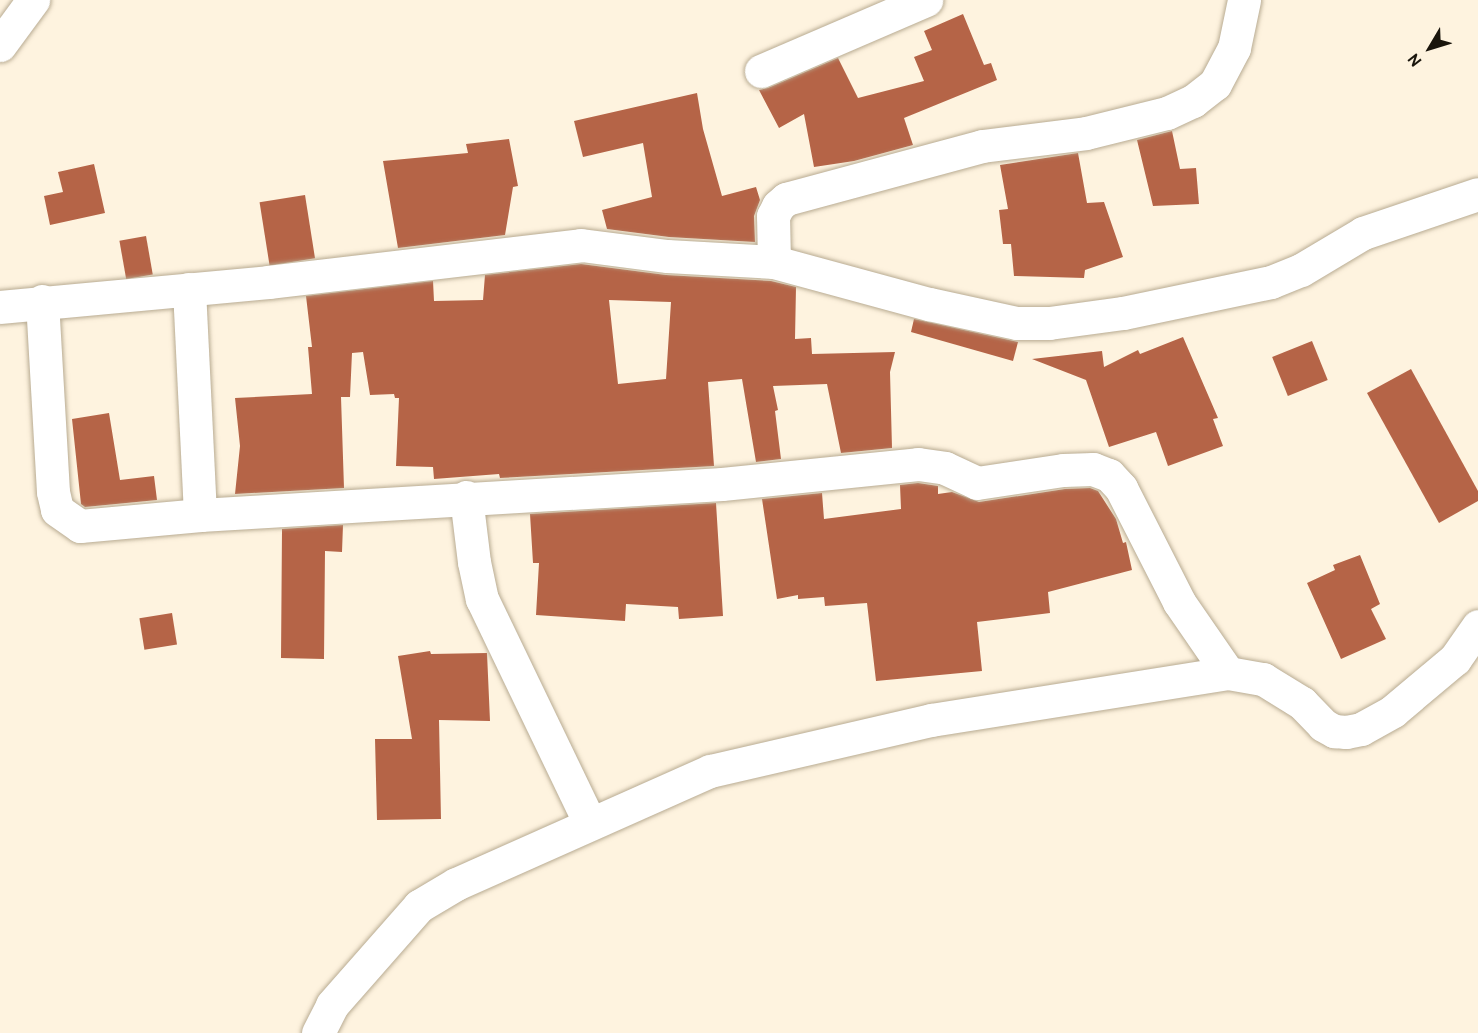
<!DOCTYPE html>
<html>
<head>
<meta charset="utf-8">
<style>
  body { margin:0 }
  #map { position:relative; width:1478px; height:1033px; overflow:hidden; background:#fef3df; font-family:Overpass,sans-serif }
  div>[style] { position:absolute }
  .building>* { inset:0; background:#b56447; transform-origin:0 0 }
  .roads { filter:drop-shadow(0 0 2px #b8ab92) drop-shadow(0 0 2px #b8ab92) }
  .minor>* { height:33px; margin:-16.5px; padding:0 16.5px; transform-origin:16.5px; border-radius:16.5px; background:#fff }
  span { translate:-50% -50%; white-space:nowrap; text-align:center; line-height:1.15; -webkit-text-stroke:4.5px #fef3df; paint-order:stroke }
  .north { position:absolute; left:1400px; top:18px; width:60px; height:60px; -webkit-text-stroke:4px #fef3df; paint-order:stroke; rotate:232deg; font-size:16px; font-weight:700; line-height:24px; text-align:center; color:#1a150c }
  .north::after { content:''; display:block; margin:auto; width:21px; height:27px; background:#1a150c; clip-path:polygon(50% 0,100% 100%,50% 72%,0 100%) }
</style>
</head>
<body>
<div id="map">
  <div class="building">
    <div style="clip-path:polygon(963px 14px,984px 65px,991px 63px,997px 80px,904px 118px,913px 145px,854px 161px,814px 167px,804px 114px,779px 128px,759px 90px,768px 88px,838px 58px,858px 98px,924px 81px,914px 57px,932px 50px,924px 31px)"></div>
    <div style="clip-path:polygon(697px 93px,703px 129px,722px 196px,756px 187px,760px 200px,754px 216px,755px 242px,669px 237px,607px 229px,602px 210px,652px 197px,643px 143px,583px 157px,574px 121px)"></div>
    <div style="clip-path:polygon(1172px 131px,1180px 169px,1196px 168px,1199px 204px,1153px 206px,1137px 140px)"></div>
    <div style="clip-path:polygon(509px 139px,518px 186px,513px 187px,505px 235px,398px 248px,383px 161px,468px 153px,466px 144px)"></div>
    <div style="clip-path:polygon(1078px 153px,1087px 203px,1104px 202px,1123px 257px,1085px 270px,1084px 278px,1014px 276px,1011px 244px,1003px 244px,999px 210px,1008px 209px,1000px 165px)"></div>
    <div style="clip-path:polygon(94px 164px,105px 213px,50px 225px,44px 196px,63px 192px,58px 172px)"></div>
    <div style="left:305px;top:195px;width:64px;height:46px;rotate:81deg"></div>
    <div style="left:146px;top:236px;width:39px;height:27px;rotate:80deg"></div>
    <div style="clip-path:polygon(evenodd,581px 264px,666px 275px,771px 281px,796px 287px,795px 339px,811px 338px,812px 354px,895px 352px,890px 372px,892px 448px,841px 453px,827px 384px,773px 386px,778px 410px,775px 411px,781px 459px,756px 462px,742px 379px,708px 382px,714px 466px,500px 478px,499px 474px,434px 479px,433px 467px,396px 466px,399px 398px,395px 398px,394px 394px,370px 395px,363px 352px,352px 353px,350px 397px,341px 397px,344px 488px,235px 494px,240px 446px,235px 398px,312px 394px,308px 347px,312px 347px,306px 296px,433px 281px,434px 301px,483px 300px,485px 275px,581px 264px,609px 300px,671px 302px,666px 379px,618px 384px,609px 300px)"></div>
    <div style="clip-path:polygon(914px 319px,1018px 342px,1013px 361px,911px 332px)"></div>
    <div style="clip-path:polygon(1183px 337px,1218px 418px,1213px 419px,1223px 446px,1168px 466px,1156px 432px,1109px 447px,1086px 380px,1032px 359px,1102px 351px,1104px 367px,1138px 350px,1140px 354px)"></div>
    <div style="left:1312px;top:341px;width:42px;height:43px;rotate:68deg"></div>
    <div style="clip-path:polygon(1411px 369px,1478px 491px,1478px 501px,1439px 523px,1367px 393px)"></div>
    <div style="clip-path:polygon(109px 413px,120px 480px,154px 476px,157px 500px,85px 507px,81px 504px,72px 419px)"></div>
    <div style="clip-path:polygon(918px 483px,938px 486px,938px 494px,952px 492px,979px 502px,1065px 489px,1090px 488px,1098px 491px,1116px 519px,1123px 543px,1126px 542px,1132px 570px,1048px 592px,1050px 613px,977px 622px,982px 671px,876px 681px,867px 603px,825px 606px,824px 597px,798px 599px,798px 595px,777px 599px,762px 499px,822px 493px,824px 519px,901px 509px,900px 485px)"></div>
    <div style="clip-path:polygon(716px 503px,723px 616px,679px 619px,678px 607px,626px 604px,625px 621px,536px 615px,539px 563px,533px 563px,530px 514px)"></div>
    <div style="clip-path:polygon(343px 525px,342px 552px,325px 551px,324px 659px,281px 658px,282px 529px)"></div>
    <div style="clip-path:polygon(1360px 555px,1380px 604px,1371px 609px,1386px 639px,1341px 659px,1307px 583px,1335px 570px,1333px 565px)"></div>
    <div style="left:172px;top:613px;width:32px;height:33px;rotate:81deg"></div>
    <div style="clip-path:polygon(430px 651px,431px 654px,487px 653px,490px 721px,439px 720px,441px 819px,377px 820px,375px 739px,412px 739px,398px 656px)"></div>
  </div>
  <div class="roads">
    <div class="minor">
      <div style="left:0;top:45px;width:56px;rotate:-53.7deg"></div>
      <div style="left:761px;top:71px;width:180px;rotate:-23.3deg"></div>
      <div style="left:774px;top:262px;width:46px;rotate:-91.2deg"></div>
      <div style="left:773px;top:216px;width:11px;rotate:-63deg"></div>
      <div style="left:778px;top:206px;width:11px;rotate:-41deg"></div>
      <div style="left:786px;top:199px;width:203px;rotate:-15.1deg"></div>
      <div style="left:982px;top:146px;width:105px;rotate:-7.1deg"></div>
      <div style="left:1086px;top:133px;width:83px;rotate:-13.9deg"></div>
      <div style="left:1167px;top:113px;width:29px;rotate:-25deg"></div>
      <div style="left:1193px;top:101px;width:28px;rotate:-38deg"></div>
      <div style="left:1215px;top:84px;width:41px;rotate:-62.2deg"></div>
      <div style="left:1234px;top:48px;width:49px;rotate:-78.2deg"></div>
      <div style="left:189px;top:289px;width:226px;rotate:87.2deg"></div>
      <div style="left:42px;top:301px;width:191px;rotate:86.7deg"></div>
      <div style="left:53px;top:492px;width:18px;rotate:77deg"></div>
      <div style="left:57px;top:510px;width:28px;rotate:35deg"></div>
      <div style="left:80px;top:526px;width:121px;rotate:-5.2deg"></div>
      <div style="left:200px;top:515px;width:523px;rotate:-3.4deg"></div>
      <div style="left:722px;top:484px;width:197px;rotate:-5.8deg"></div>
      <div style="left:918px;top:464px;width:27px;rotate:8deg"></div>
      <div style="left:945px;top:468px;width:35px;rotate:25deg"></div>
      <div style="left:977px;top:483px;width:87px;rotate:-8.6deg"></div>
      <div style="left:1063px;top:470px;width:30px;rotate:-2deg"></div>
      <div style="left:1093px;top:469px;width:17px;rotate:21deg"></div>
      <div style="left:1109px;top:475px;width:18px;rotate:47deg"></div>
      <div style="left:1121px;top:488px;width:128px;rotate:63deg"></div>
      <div style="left:1179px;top:602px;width:86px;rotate:55.4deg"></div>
      <div style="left:0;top:307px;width:269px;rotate:-5.3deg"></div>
      <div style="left:268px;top:282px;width:315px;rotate:-6.7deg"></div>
      <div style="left:581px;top:245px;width:87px;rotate:7.3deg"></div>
      <div style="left:667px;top:256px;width:107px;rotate:3.2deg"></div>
      <div style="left:774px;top:262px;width:161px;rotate:15.2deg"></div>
      <div style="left:929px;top:304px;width:90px;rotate:12.2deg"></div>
      <div style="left:1017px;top:323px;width:32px"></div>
      <div style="left:1049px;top:323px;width:75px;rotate:-7.7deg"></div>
      <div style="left:1123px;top:313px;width:151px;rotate:-11.8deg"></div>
      <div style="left:1271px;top:282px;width:32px;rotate:-22deg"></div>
      <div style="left:1301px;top:270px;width:72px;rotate:-30.8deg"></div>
      <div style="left:1363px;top:233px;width:121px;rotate:-18.7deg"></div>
      <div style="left:466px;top:497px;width:65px;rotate:83deg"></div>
      <div style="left:474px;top:562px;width:38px;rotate:78deg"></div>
      <div style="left:482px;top:599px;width:249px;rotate:64.3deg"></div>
      <div style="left:318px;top:1033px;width:31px;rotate:-63deg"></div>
      <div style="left:332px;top:1005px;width:132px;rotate:-48.7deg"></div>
      <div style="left:419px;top:906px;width:43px;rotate:-30.7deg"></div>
      <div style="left:456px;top:884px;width:278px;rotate:-24deg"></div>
      <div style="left:710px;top:771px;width:227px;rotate:-13deg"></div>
      <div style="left:931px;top:720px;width:301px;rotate:-9deg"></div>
      <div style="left:1228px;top:673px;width:36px;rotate:10deg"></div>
      <div style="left:1263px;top:679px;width:46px;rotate:31.6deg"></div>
      <div style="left:1302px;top:703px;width:30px;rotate:46deg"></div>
      <div style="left:1323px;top:725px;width:13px;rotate:29deg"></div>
      <div style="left:1334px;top:731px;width:12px;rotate:5deg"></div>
      <div style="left:1346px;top:732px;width:15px;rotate:-11deg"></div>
      <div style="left:1361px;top:729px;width:37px;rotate:-29deg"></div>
      <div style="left:1393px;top:711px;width:81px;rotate:-40deg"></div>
      <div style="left:1455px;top:659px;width:40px;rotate:-55.1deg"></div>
    </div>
  </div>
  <div class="north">N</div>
</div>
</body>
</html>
